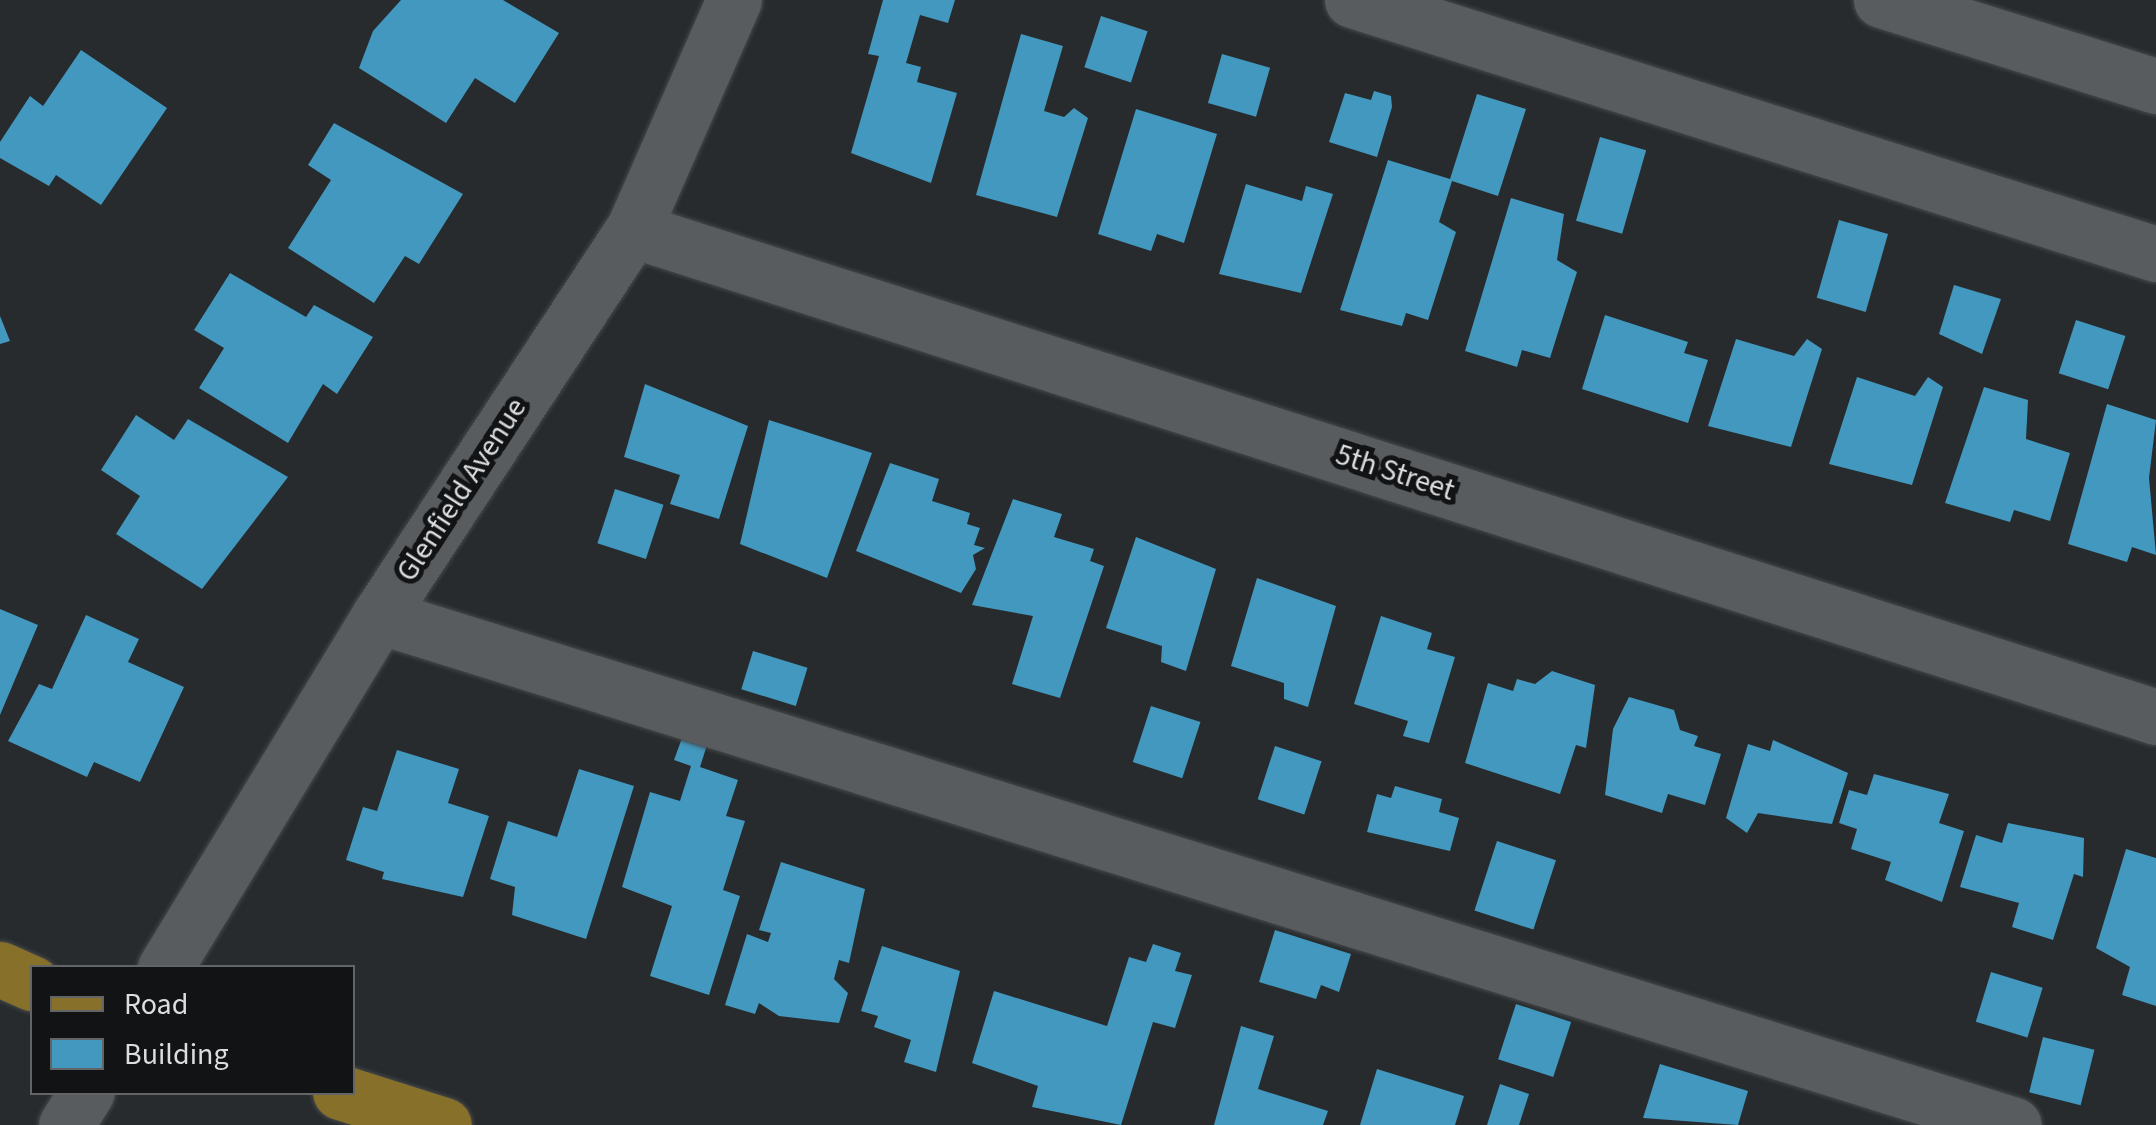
<!DOCTYPE html>
<html>
<head>
<meta charset="utf-8">
<style>
  body { margin:0 }
  #map { position:relative; width:2156px; height:1125px; overflow:hidden; background:#272b2d; font-family:"Source Sans 3",sans-serif }
  div>[style] { position:absolute }
  .building>* { inset:0; background:#4298be; transform-origin:0 0 }
  .roads { filter:drop-shadow(0 0 2px #45484a) drop-shadow(0 0 2px #45484a) }
  .minor>* { height:55px; margin:-27.5px; padding:0 27.5px; transform-origin:27.5px; border-radius:27.5px; background:#585c5e }
  .major>* { height:55px; margin:-27.5px; padding:0 27.5px; transform-origin:27.5px; border-radius:27.5px; background:#87702a }
  span { translate:-50% -50%; white-space:nowrap; text-align:center; line-height:1.15; -webkit-text-stroke:10px #121314; paint-order:stroke }
  .street-label { font-size:30px; color:#dbdddf }
  .legend { position:absolute; left:30px; top:965px; width:325px; height:130px; box-sizing:border-box; background:#121314; border:2px solid #626465; margin:0; padding:12px 18px; list-style:none; font-size:30px; color:#dbdddf }
  .legend li { display:flex; align-items:center; gap:20px; height:50px }
  .legend b { width:50px; border:2px solid #626465 }
</style>
</head>
<body>
<div id="map">
  <div class="building">
    <div style="clip-path:polygon(401px 0,503px 0,559px 33px,515px 103px,475px 78px,446px 123px,359px 68px,373px 31px)"></div>
    <div style="clip-path:polygon(883px 0,955px 0,948px 23px,920px 15px,906px 63px,921px 67px,917px 82px,957px 93px,931px 183px,851px 153px,879px 56px,868px 54px)"></div>
    <div style="left:1101px;top:16px;width:49px;height:54px;rotate:18deg"></div>
    <div style="clip-path:polygon(1021px 34px,1063px 46px,1044px 111px,1064px 117px,1074px 108px,1088px 118px,1057px 217px,976px 195px)"></div>
    <div style="clip-path:polygon(81px 50px,167px 108px,101px 205px,56px 175px,49px 186px,0 158px,0 142px,30px 96px,43px 106px)"></div>
    <div style="left:1222px;top:54px;width:50px;height:51px;rotate:16deg"></div>
    <div style="clip-path:polygon(1374px 91px,1391px 96px,1392px 107px,1377px 157px,1329px 142px,1345px 93px,1371px 100px)"></div>
    <div style="clip-path:polygon(1477px 94px,1526px 109px,1498px 196px,1452px 181px,1439px 222px,1456px 232px,1428px 320px,1406px 313px,1402px 326px,1340px 310px,1388px 160px,1450px 179px)"></div>
    <div style="clip-path:polygon(1136px 109px,1217px 134px,1184px 243px,1157px 234px,1151px 251px,1098px 234px)"></div>
    <div style="clip-path:polygon(334px 123px,463px 194px,419px 264px,405px 256px,374px 303px,288px 248px,331px 180px,308px 165px)"></div>
    <div style="left:1600px;top:137px;width:48px;height:87px;rotate:16deg"></div>
    <div style="clip-path:polygon(1246px 184px,1302px 201px,1306px 186px,1333px 194px,1301px 293px,1219px 274px)"></div>
    <div style="clip-path:polygon(1511px 198px,1564px 214px,1557px 260px,1577px 272px,1550px 358px,1522px 350px,1517px 367px,1465px 351px)"></div>
    <div style="left:1839px;top:220px;width:51px;height:81px;rotate:16deg"></div>
    <div style="clip-path:polygon(230px 273px,306px 317px,314px 305px,373px 337px,337px 394px,323px 384px,288px 443px,199px 388px,224px 348px,194px 330px)"></div>
    <div style="clip-path:polygon(1954px 285px,2001px 299px,1982px 354px,1939px 334px)"></div>
    <div style="clip-path:polygon(1605px 315px,1688px 342px,1684px 353px,1708px 360px,1688px 423px,1582px 389px)"></div>
    <div style="clip-path:polygon(0 316px,10px 341px,0 344px)"></div>
    <div style="left:2076px;top:320px;width:52px;height:56px;rotate:18deg"></div>
    <div style="clip-path:polygon(1736px 339px,1794px 356px,1807px 339px,1822px 349px,1791px 447px,1708px 426px)"></div>
    <div style="clip-path:polygon(1857px 377px,1915px 396px,1928px 377px,1943px 387px,1912px 485px,1829px 464px)"></div>
    <div style="clip-path:polygon(645px 384px,748px 426px,719px 519px,670px 504px,680px 475px,624px 457px)"></div>
    <div style="clip-path:polygon(1984px 387px,2028px 400px,2026px 439px,2070px 453px,2050px 521px,2014px 510px,2010px 522px,1945px 503px)"></div>
    <div style="clip-path:polygon(2107px 404px,2156px 420px,2149px 478px,2156px 555px,2132px 547px,2127px 562px,2068px 544px)"></div>
    <div style="clip-path:polygon(136px 415px,174px 440px,188px 419px,288px 477px,202px 589px,116px 534px,140px 496px,101px 470px)"></div>
    <div style="clip-path:polygon(769px 420px,872px 453px,827px 578px,740px 544px)"></div>
    <div style="clip-path:polygon(890px 463px,939px 479px,932px 501px,970px 513px,967px 524px,980px 528px,974px 545px,985px 548px,973px 555px,976px 569px,961px 593px,856px 551px)"></div>
    <div style="left:615px;top:489px;width:51px;height:57px;rotate:18deg"></div>
    <div style="clip-path:polygon(1013px 499px,1062px 514px,1054px 537px,1094px 549px,1090px 561px,1104px 566px,1060px 698px,1012px 684px,1033px 616px,972px 605px)"></div>
    <div style="clip-path:polygon(1136px 537px,1216px 569px,1186px 671px,1161px 662px,1162px 646px,1106px 628px)"></div>
    <div style="clip-path:polygon(1257px 578px,1336px 606px,1308px 707px,1284px 699px,1284px 683px,1231px 666px)"></div>
    <div style="clip-path:polygon(0 609px,38px 625px,0 715px)"></div>
    <div style="clip-path:polygon(86px 615px,139px 639px,128px 662px,184px 687px,140px 782px,94px 762px,87px 777px,8px 741px,39px 684px,52px 689px)"></div>
    <div style="clip-path:polygon(1381px 616px,1432px 633px,1427px 649px,1455px 657px,1429px 743px,1403px 736px,1408px 721px,1354px 704px)"></div>
    <div style="left:753px;top:651px;width:57px;height:40px;rotate:17deg"></div>
    <div style="clip-path:polygon(1552px 671px,1595px 685px,1586px 748px,1576px 745px,1560px 794px,1465px 763px,1488px 683px,1513px 691px,1517px 679px,1535px 684px)"></div>
    <div style="clip-path:polygon(1629px 697px,1674px 710px,1680px 730px,1698px 736px,1694px 746px,1721px 754px,1705px 805px,1668px 794px,1662px 813px,1605px 795px,1613px 729px)"></div>
    <div style="left:1151px;top:706px;width:52px;height:59px;rotate:18deg"></div>
    <div style="clip-path:polygon(682px 738px,707px 745px,700px 767px,738px 780px,726px 816px,745px 821px,723px 890px,740px 896px,709px 995px,650px 976px,672px 906px,622px 887px,650px 792px,680px 801px,691px 766px,674px 760px)"></div>
    <div style="clip-path:polygon(1773px 740px,1848px 773px,1832px 824px,1758px 813px,1747px 833px,1726px 818px,1748px 744px,1770px 751px)"></div>
    <div style="left:1275px;top:746px;width:49px;height:56px;rotate:18deg"></div>
    <div style="clip-path:polygon(397px 750px,459px 769px,448px 803px,489px 816px,463px 897px,382px 879px,384px 872px,346px 860px,363px 807px,377px 811px)"></div>
    <div style="clip-path:polygon(579px 769px,634px 786px,586px 939px,512px 915px,515px 887px,490px 879px,508px 821px,557px 837px)"></div>
    <div style="clip-path:polygon(1874px 774px,1949px 794px,1939px 823px,1964px 831px,1942px 902px,1885px 880px,1891px 862px,1851px 849px,1857px 829px,1839px 823px,1849px 790px,1867px 795px)"></div>
    <div style="clip-path:polygon(1395px 786px,1442px 799px,1439px 812px,1459px 818px,1450px 851px,1367px 832px,1377px 794px,1391px 798px)"></div>
    <div style="clip-path:polygon(2008px 823px,2084px 838px,2083px 877px,2074px 874px,2053px 940px,2012px 927px,2019px 903px,1960px 887px,1976px 835px,2002px 843px)"></div>
    <div style="left:1497px;top:841px;width:62px;height:73px;rotate:18deg"></div>
    <div style="clip-path:polygon(2126px 849px,2156px 858px,2156px 1006px,2122px 995px,2130px 967px,2096px 948px)"></div>
    <div style="clip-path:polygon(781px 862px,865px 889px,849px 963px,839px 960px,834px 979px,848px 993px,839px 1023px,779px 1016px,759px 1003px,755px 1014px,725px 1005px,747px 934px,768px 942px,771px 933px,759px 930px)"></div>
    <div style="clip-path:polygon(1275px 930px,1351px 954px,1339px 992px,1321px 985px,1316px 999px,1259px 982px)"></div>
    <div style="clip-path:polygon(1153px 944px,1181px 953px,1175px 971px,1192px 975px,1175px 1028px,1153px 1022px,1121px 1125px,1032px 1107px,1038px 1086px,972px 1063px,994px 991px,1107px 1026px,1129px 957px,1146px 962px)"></div>
    <div style="clip-path:polygon(882px 946px,960px 971px,936px 1072px,904px 1062px,911px 1040px,874px 1027px,878px 1016px,861px 1011px)"></div>
    <div style="left:1991px;top:972px;width:54px;height:52px;rotate:17deg"></div>
    <div style="left:1516px;top:1004px;width:58px;height:58px;rotate:18deg"></div>
    <div style="clip-path:polygon(1241px 1026px,1274px 1036px,1258px 1089px,1328px 1111px,1323px 1125px,1214px 1125px)"></div>
    <div style="left:2043px;top:1037px;width:53px;height:57px;rotate:14deg"></div>
    <div style="clip-path:polygon(1660px 1064px,1748px 1091px,1738px 1125px,1643px 1118px)"></div>
    <div style="clip-path:polygon(1377px 1069px,1464px 1096px,1455px 1125px,1360px 1125px)"></div>
    <div style="clip-path:polygon(1500px 1084px,1529px 1094px,1519px 1125px,1487px 1125px)"></div>
  </div>
  <div class="roads">
    <div class="minor">
      <div style="left:1352px;top:0;width:843px;rotate:17.53deg"></div>
      <div style="left:1881px;top:0;width:288px;rotate:17.4deg"></div>
      <div style="left:633px;top:230px;width:1599px;rotate:17.73deg"></div>
      <div style="left:379px;top:616px;width:1712px;rotate:17.29deg"></div>
      <div style="left:165px;top:968px;width:412px;rotate:-58.7deg"></div>
      <div style="left:379px;top:616px;width:462px;rotate:-56.7deg"></div>
      <div style="left:633px;top:230px;width:251px;rotate:-66.3deg"></div>
      <div style="left:66px;top:1125px;width:39px;rotate:-58deg"></div>
    </div>
    <div class="major">
      <div style="left:0;top:969px;width:35px;rotate:24deg"></div>
      <div style="left:340px;top:1092px;width:109px;rotate:17.6deg"></div>
    </div>
  </div>
  <div class="street-label">
    <span style="left:1395px;top:473px;rotate:18deg">5th Street</span>
    <span style="left:462px;top:490px;rotate:-57deg">Glenfield Avenue</span>
  </div>
  <ul class="legend">
  <li><b style="height:12px;background:#87702a"></b>Road</li>
  <li><b style="height:28px;background:#4298be"></b>Building</li>
  </ul>
</div>
</body>
</html>
